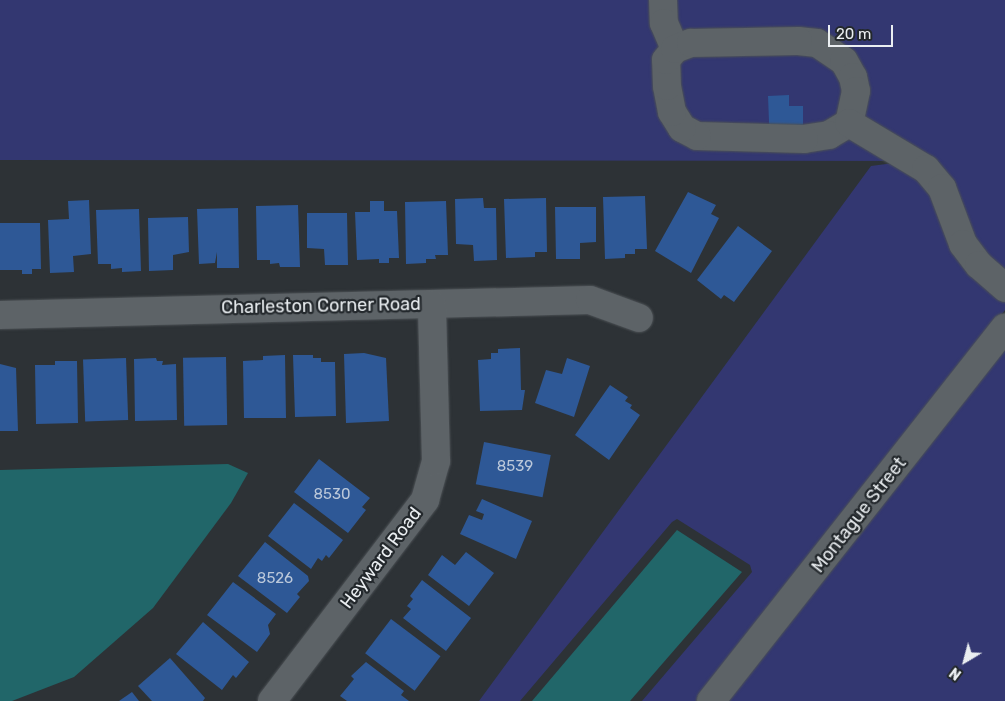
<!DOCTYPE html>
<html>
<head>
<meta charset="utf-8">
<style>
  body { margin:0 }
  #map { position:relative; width:1005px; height:701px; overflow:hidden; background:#2d3236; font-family:Rubik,sans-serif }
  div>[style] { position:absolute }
  .green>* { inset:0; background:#333771 }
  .water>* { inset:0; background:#216669 }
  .building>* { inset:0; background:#2e5896; transform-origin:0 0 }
  .roads { filter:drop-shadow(0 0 1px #4c5155) drop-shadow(0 0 1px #4c5155) }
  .minor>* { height:28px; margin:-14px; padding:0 14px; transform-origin:14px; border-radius:14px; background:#5d6367 }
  span { translate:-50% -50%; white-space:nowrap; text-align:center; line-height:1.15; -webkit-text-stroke:4.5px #23282c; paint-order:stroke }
  .number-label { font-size:15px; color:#bbc8da }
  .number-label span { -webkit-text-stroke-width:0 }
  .street-label { font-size:18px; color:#eaeef1 }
  .north { position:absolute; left:940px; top:636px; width:50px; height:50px; -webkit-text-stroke:4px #23282c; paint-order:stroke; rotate:217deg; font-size:14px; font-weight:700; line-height:20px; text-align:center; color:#eaeef1 }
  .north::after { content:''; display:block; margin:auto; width:18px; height:22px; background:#eaeef1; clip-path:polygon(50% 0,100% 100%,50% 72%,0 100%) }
  .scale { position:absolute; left:828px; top:25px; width:65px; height:22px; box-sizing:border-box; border:2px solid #eaeef1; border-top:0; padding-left:6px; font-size:15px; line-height:18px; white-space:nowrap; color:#eaeef1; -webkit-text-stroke:4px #23282c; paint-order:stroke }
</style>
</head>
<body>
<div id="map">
  <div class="green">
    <div style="clip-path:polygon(0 0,1005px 0,1005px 310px,696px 701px,642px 701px,752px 572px,750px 565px,677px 519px,672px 522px,520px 701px,479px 701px,871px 166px,909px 161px,0 160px)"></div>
    <div style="clip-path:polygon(1005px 346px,1005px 701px,725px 701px)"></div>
  </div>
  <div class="water">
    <div style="clip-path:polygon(228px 464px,248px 473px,231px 503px,153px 608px,74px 677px,12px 701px,0 701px,0 470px)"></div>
    <div style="clip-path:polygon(677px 530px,742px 572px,630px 701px,532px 701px)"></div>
  </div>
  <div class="building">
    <div style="clip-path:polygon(789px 95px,789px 106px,803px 106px,803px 125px,790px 125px,770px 147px,768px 96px)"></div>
    <div style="clip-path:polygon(688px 192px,716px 205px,711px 214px,719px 218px,691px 273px,655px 251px)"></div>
    <div style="clip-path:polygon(645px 196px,647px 249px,635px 249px,635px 254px,625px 254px,625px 258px,605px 259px,603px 197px)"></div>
    <div style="clip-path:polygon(483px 198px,484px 208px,496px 208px,497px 260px,474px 261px,473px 245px,456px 244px,455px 199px)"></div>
    <div style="clip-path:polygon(546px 198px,547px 252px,535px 252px,535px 257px,506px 258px,504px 199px)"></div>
    <div style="clip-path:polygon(89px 200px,91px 254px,73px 256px,74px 272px,50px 273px,48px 220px,69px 219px,68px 201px)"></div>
    <div style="clip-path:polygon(370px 201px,384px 201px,384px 211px,397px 211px,399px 258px,389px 258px,389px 263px,379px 263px,379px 259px,357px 260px,355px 212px,370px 212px)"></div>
    <div style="clip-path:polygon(446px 201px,448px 255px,435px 255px,436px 259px,426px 259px,426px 263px,406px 264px,405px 202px)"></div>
    <div style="clip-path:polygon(298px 205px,300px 267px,280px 267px,279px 263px,270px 264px,270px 260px,257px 260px,256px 206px)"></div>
    <div style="clip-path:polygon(555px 207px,596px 207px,596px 242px,580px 243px,580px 259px,556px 259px)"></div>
    <div style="clip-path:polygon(238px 208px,239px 268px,217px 268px,217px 252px,215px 263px,199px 264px,197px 209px)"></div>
    <div style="clip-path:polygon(139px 209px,141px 271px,122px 272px,122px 268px,111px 269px,111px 264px,98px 264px,96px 210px)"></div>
    <div style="clip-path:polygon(307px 213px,347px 213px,348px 265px,325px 265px,324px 249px,307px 248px)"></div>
    <div style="clip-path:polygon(188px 217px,189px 252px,173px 255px,173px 270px,149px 271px,148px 218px)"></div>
    <div style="clip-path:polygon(0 223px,40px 223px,41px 269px,32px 269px,32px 274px,22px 274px,22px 270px,0 270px)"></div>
    <div style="clip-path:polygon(738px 226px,772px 251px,734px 302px,724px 295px,721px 299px,697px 280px)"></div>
    <div style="clip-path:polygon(520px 348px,521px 390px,525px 390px,522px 410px,480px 411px,478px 360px,491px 359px,491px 353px,498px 353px,498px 349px)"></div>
    <div style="clip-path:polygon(344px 354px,364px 353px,386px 358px,389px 421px,346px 423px)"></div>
    <div style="clip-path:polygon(285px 355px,286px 418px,244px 418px,243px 361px,263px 360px,263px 356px)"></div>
    <div style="clip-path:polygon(293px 355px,313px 355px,313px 358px,321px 358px,321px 362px,335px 362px,336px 416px,295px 417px)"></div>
    <div style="left:226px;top:357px;width:68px;height:43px;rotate:89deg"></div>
    <div style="left:126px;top:358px;width:62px;height:43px;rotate:88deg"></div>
    <div style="clip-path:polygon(156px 358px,157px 361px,163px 361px,162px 365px,176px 364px,177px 420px,135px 421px,134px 359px)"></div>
    <div style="clip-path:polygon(567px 358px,590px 366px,574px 417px,535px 403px,546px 370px,562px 374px)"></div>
    <div style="clip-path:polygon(55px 361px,77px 361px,78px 423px,36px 424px,35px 365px,55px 365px)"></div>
    <div style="clip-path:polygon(0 364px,16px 368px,18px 431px,0 431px)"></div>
    <div style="clip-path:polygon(610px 385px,628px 397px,625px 401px,632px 405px,630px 408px,640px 415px,609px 460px,575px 435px)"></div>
    <div style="left:484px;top:442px;width:68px;height:43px;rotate:11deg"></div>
    <div style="clip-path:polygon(319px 459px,370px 498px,362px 507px,366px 510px,348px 533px,294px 492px)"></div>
    <div style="clip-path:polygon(482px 499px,532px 521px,516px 559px,460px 534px,469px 515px,482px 520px,484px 514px,476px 511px)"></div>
    <div style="clip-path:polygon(294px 503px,343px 540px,329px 558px,326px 555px,322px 561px,318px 558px,311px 569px,268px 536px)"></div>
    <div style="clip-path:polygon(265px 542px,308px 576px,309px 581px,297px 594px,300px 597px,287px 613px,238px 576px)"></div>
    <div style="clip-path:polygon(466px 552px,494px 573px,469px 606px,428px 575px,442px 555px,455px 565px)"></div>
    <div style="clip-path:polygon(422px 580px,471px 618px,446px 651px,403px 618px,411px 609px,407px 606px,413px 599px,410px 596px)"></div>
    <div style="clip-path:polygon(233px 582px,276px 614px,268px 625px,270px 634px,257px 652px,207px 615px)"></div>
    <div style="left:391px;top:619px;width:62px;height:43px;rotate:37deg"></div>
    <div style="clip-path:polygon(203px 622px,249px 662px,236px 678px,233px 675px,222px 690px,176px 654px)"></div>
    <div style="clip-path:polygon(170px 658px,205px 698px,203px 701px,152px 701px,138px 686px)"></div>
    <div style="clip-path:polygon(366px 662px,404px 691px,401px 695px,409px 701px,347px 701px,340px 696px,354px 679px,351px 676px)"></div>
    <div style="clip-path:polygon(132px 692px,139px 701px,119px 701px)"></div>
  </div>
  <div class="roads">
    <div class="minor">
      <div style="left:663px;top:0;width:23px;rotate:88deg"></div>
      <div style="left:664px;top:23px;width:28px;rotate:67deg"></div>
      <div style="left:798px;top:41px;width:19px;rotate:6deg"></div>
      <div style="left:817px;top:43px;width:32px;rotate:34deg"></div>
      <div style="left:844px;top:61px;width:18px;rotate:61deg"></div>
      <div style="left:853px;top:77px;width:14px;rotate:78deg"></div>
      <div style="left:856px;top:91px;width:33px;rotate:102deg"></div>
      <div style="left:849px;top:123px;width:23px;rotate:149deg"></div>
      <div style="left:829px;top:135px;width:25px;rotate:171deg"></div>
      <div style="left:804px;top:139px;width:107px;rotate:-178.4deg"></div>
      <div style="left:697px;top:136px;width:17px;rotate:-152deg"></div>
      <div style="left:682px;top:128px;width:19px;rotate:-122deg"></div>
      <div style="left:672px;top:112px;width:26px;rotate:-101deg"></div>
      <div style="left:667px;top:86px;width:26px;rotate:-92deg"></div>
      <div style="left:666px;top:60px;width:14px;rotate:-51deg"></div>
      <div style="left:675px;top:49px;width:17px;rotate:-21deg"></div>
      <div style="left:691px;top:43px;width:107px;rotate:-1.1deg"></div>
      <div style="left:849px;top:123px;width:90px;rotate:30.9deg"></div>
      <div style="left:926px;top:169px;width:25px;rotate:50deg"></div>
      <div style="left:942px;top:188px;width:60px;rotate:69.4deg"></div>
      <div style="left:963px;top:244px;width:26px;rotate:53deg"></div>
      <div style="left:979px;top:265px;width:35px;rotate:41deg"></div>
      <div style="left:0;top:315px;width:590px;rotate:-1.46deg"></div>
      <div style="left:590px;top:300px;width:52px;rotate:20.2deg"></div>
      <div style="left:272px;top:701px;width:253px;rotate:-52.7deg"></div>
      <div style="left:425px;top:500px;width:41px;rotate:-74.2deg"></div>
      <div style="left:436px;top:461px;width:157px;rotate:-91.5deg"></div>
      <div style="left:711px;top:701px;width:475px;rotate:-51.8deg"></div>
    </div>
  </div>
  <div class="number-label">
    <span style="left:515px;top:467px">8539</span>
    <span style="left:332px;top:495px">8530</span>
    <span style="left:275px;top:579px">8526</span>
  </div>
  <div class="street-label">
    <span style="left:321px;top:306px;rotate:-1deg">Charleston Corner Road</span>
    <span style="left:859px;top:515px;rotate:-52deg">Montague Street</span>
    <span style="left:381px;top:558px;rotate:-53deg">Heyward Road</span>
  </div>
  <div class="north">N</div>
  <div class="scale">20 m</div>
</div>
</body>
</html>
